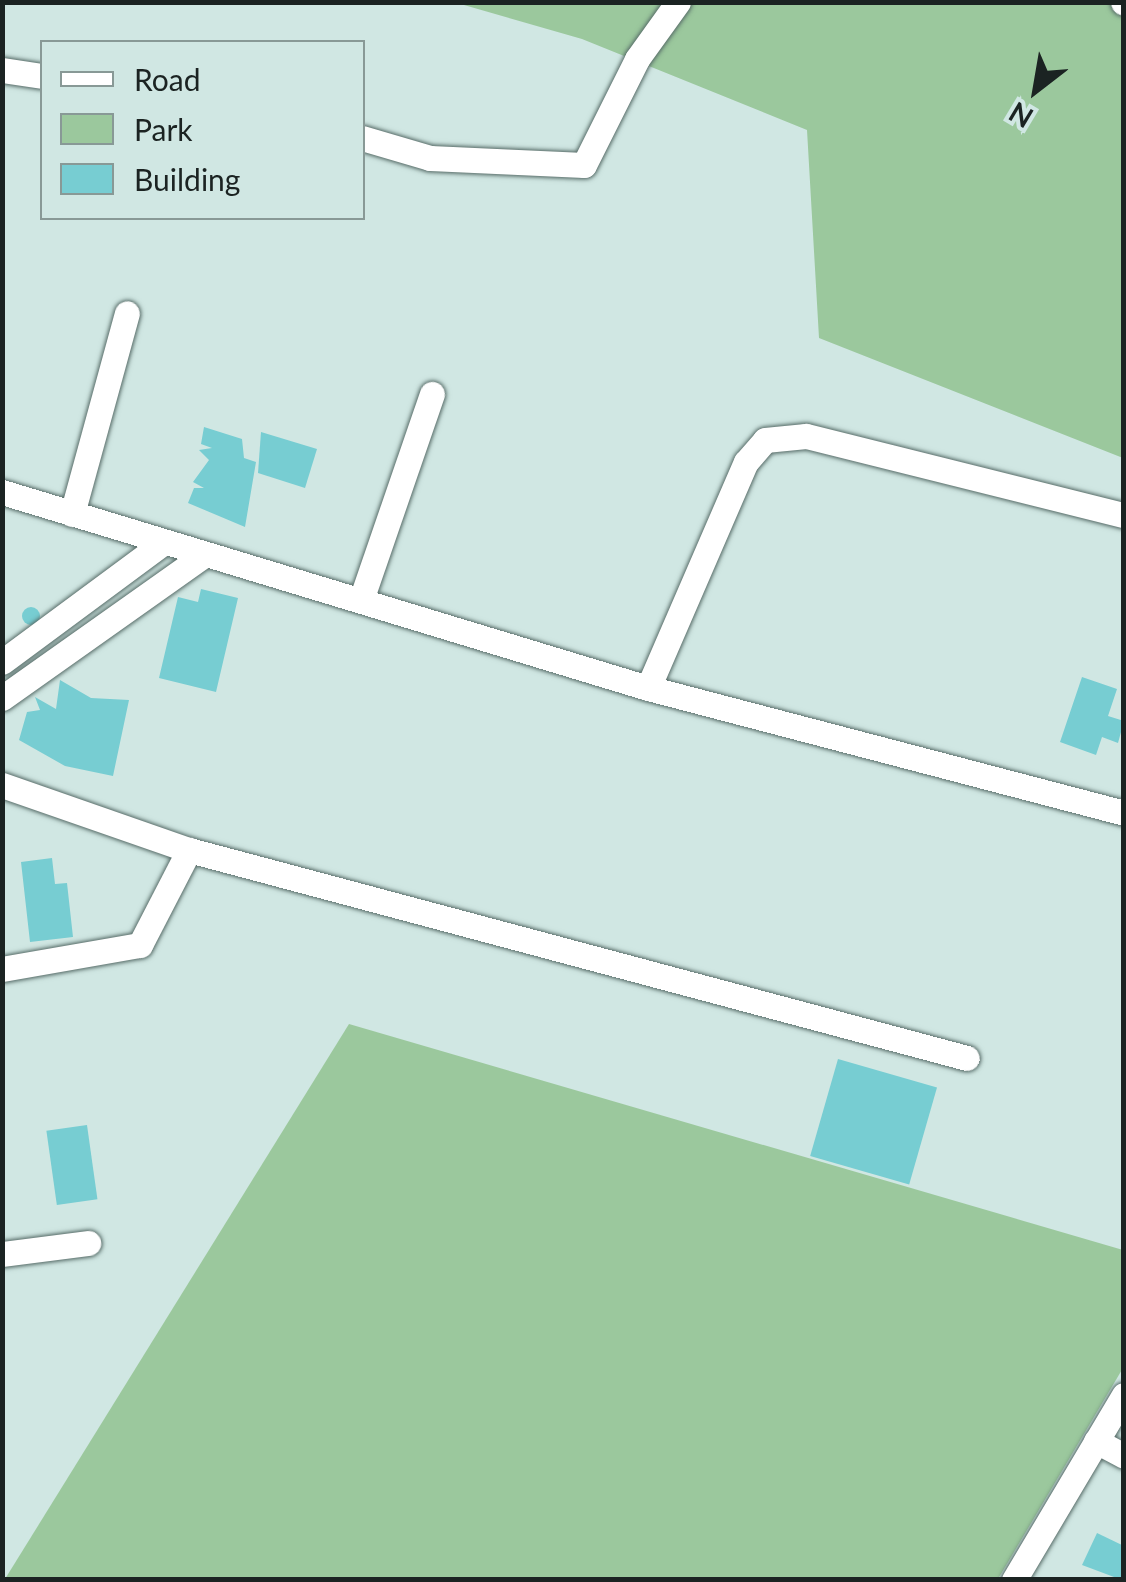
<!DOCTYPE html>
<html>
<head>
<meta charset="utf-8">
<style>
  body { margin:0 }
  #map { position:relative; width:1126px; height:1582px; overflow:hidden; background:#d0e7e3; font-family:Lato,sans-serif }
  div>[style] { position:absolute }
  .green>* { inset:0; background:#9bc89d }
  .building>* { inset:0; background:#77cdd2; transform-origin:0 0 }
  .round { border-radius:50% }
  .roads { filter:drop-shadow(0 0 2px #576c68) drop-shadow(0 0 2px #576c68) }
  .street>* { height:25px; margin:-12.5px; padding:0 12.5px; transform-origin:12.5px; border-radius:12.5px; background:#fff }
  span { translate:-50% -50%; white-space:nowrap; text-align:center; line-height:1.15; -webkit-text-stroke:9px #d0e7e3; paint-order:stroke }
  .frame { position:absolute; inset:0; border:5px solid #1b2322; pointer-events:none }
  .legend { position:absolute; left:40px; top:40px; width:325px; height:180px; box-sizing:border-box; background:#d0e7e3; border:2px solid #889996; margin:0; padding:12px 18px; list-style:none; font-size:30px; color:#1b2322 }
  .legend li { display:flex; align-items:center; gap:20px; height:50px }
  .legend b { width:50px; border:2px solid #889996 }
  .north { position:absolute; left:986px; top:40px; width:100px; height:100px; -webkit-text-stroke:8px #d0e7e3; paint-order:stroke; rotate:211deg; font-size:28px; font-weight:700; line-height:40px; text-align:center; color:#1b2322 }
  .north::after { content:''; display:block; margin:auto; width:35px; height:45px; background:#1b2322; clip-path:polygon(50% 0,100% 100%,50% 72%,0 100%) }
</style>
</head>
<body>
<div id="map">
  <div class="green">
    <div style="clip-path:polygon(457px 3px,1123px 3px,1123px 458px,819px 338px,807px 130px,582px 39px)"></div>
    <div style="clip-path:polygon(349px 1024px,1123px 1250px,1123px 1368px,998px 1579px,5px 1579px)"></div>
  </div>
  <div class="building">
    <div style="clip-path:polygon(204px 427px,242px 439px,244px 458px,256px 462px,245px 527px,188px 503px,194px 488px,204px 488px,193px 482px,209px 460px,199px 450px,212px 448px,201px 444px)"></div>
    <div style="clip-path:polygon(261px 432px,317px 449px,305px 488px,258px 473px)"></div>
    <div style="clip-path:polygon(201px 589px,238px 598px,216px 692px,159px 678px,178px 597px,198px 602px)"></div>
    <div class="round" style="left:22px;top:607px;width:18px;height:18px"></div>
    <div style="clip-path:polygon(1082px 677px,1117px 689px,1108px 716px,1124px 721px,1118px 743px,1102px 737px,1096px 755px,1060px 742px)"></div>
    <div style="clip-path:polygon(60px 680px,91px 698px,129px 700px,113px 776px,65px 766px,19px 740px,27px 712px,40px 710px,35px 697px,56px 709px)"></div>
    <div style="clip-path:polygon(52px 858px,55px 884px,67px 883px,73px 937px,30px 942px,21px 862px)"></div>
    <div style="left:838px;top:1059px;width:103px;height:101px;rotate:16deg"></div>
    <div style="left:87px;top:1125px;width:75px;height:41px;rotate:82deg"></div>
    <div style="clip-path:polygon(1097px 1533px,1124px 1546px,1122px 1580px,1082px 1565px)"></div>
  </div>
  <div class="roads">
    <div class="street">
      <div style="left:1123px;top:2px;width:1px;rotate:45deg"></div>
      <div style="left:2px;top:70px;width:40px;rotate:8.5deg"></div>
      <div style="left:362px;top:138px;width:71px;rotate:16.4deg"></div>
      <div style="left:430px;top:158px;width:154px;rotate:2.6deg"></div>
      <div style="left:584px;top:165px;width:119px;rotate:-63.4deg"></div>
      <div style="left:637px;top:59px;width:70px;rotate:-54.3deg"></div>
      <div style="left:2px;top:492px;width:675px;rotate:16.88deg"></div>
      <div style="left:648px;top:688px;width:492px;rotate:14.7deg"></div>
      <div style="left:72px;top:514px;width:208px;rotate:-74.7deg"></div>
      <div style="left:361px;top:600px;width:218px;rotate:-71deg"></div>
      <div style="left:2px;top:662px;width:200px;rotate:-36.5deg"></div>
      <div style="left:648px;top:688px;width:246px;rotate:-66.6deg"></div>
      <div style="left:746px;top:462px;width:29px;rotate:-49deg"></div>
      <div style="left:765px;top:440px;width:41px;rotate:-5.6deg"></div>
      <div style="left:806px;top:436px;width:328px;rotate:14deg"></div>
      <div style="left:2px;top:698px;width:247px;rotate:-35.3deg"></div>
      <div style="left:2px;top:785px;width:198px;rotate:19.2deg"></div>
      <div style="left:189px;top:850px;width:805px;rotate:14.97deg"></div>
      <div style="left:2px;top:969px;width:140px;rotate:-9.9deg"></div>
      <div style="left:140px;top:945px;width:107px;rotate:-62.7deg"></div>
      <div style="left:2px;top:1254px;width:87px;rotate:-7.3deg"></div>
      <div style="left:1096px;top:1441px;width:32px;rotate:28deg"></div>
      <div style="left:1014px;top:1580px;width:215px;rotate:-59.3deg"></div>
    </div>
  </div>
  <div class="frame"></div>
  <ul class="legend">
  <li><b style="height:12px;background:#fff"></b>Road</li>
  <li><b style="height:28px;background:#9bc89d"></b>Park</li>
  <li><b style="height:28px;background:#77cdd2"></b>Building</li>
  </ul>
  <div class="north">N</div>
</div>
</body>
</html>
